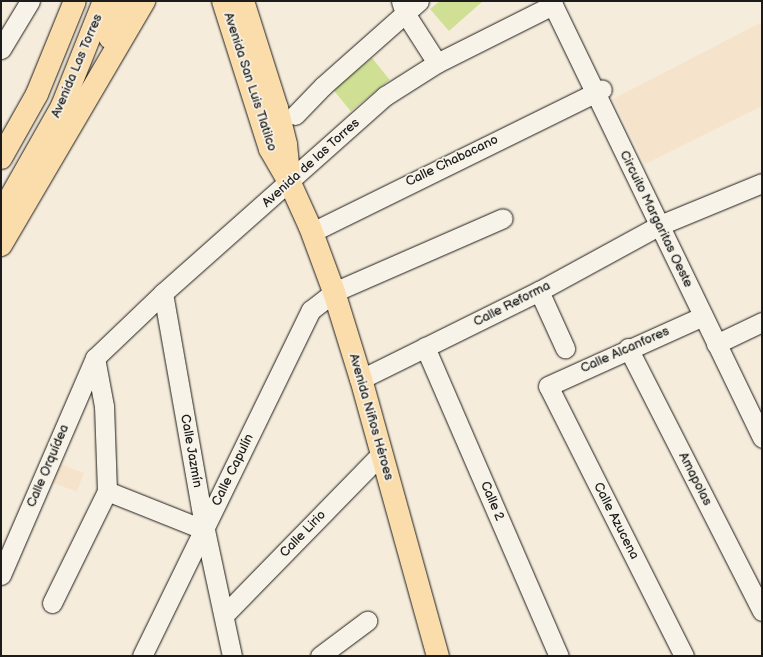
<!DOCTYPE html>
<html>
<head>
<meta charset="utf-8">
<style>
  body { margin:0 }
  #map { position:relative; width:763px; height:657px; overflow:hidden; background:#f6ecdb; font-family:"Balsamiq Sans",sans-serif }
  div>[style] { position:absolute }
  .built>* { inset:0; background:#f5e4cb; transform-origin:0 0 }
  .green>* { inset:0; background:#cfe094; transform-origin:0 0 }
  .roads { filter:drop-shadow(0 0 1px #1c1c1c) drop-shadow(0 0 1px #1c1c1c) }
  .minor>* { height:19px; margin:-9.5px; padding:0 9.5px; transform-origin:9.5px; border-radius:9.5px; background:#f7f3e8 }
  .major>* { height:22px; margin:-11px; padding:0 11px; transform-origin:11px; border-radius:11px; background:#faddab }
  .highway>* { height:22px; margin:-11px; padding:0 11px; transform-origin:11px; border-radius:11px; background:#faddab }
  span { translate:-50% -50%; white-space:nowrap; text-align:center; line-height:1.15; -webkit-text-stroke:3.5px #f7f3e8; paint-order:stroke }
  .street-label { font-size:13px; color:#1c1c1c }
  .frame { position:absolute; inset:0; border:2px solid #1c1c1c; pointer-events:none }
</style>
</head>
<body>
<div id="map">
  <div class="built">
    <div style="clip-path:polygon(762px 22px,762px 106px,645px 164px,613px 99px)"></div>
    <div style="left:55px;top:462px;width:31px;height:20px;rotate:21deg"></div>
  </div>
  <div class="green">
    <div style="clip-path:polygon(440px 1px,483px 1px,449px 31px,430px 9px)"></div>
    <div style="left:372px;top:58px;width:28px;height:50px;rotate:51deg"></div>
  </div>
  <div class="roads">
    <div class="minor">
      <div style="left:401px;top:1px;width:13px;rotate:72deg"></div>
      <div style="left:405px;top:13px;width:59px;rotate:57.4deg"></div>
      <div style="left:551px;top:1px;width:485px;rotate:64.2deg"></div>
      <div style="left:1px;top:49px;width:56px;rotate:-58.9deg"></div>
      <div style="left:295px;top:115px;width:40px;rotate:-46deg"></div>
      <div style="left:323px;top:86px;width:128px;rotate:-41.5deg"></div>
      <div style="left:312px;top:232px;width:323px;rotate:-26.2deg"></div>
      <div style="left:539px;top:291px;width:63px;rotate:65.5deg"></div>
      <div style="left:163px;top:293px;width:241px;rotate:80deg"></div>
      <div style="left:205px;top:530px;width:129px;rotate:77.9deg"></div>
      <div style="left:716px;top:344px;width:51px;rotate:-25.6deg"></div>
      <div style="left:425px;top:347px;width:337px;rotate:66.6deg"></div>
      <div style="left:628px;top:348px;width:295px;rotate:63deg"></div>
      <div style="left:361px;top:379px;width:199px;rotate:-26.3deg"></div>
      <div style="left:539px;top:291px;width:138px;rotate:-28.6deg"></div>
      <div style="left:660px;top:225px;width:110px;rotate:-22.4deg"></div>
      <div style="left:107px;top:491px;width:105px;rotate:21.7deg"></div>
      <div style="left:1px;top:575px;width:236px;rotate:-66.6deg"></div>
      <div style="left:95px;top:358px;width:94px;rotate:-43.7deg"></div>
      <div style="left:163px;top:293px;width:297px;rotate:-41.6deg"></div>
      <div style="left:385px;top:96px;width:62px;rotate:-32.4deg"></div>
      <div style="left:437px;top:63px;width:130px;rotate:-26.6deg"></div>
      <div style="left:52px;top:603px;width:125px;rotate:-63.8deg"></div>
      <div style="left:107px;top:491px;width:85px;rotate:-92deg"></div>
      <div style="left:104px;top:406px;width:49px;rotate:-100.6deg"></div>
      <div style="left:224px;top:615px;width:226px;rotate:-45.7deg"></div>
      <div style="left:142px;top:656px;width:385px;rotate:-64deg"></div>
      <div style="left:311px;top:310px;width:29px;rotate:-38deg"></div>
      <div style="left:334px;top:292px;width:184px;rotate:-23.6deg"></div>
      <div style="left:320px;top:656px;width:59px;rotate:-36.7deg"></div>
      <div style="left:684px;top:656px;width:302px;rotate:-116.7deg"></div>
      <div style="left:548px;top:386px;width:170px;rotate:-24.3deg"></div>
    </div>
    <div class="major">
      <div style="left:223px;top:1px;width:155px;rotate:72.4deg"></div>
      <div style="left:270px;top:149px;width:39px;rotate:60deg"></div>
      <div style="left:290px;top:183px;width:48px;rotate:65.6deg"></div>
      <div style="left:310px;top:227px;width:69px;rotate:69.7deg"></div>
      <div style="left:334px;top:292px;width:91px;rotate:72.8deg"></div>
      <div style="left:361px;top:379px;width:288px;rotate:74.5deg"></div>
    </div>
    <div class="highway">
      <div style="left:243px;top:1px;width:112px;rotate:72.4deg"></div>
      <div style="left:277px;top:108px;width:38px;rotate:76deg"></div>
      <div style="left:286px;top:145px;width:38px;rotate:84deg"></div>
      <div style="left:110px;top:38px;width:40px;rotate:-69deg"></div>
      <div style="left:1px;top:158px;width:73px;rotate:-60.6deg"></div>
      <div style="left:37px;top:94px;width:100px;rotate:-67.8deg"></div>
      <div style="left:1px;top:214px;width:124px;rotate:-60.5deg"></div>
      <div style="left:62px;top:106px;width:113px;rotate:-68.2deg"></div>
      <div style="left:1px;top:245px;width:283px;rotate:-59.6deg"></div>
    </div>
  </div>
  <div class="street-label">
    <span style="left:77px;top:66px;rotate:-67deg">Avenida Las Torres</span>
    <span style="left:250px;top:82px;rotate:72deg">Avenida San Luis Tlatilco</span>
    <span style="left:452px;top:161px;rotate:-26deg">Calle Chabacano</span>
    <span style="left:311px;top:163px;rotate:-42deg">Avenida de las Torres</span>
    <span style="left:656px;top:219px;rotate:64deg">Circuito Margaritas Oeste</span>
    <span style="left:512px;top:304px;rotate:-27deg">Calle Reforma</span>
    <span style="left:625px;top:350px;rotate:-24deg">Calle Alcanfores</span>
    <span style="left:371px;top:417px;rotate:74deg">Avenida Niños Héroes</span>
    <span style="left:191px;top:451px;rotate:80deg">Calle Jazmín</span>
    <span style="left:48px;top:466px;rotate:-67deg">Calle Orquídea</span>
    <span style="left:233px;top:470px;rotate:-64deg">Calle Capulín</span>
    <span style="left:695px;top:479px;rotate:63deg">Amapolas</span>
    <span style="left:492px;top:501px;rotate:67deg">Calle 2</span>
    <span style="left:616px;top:521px;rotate:63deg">Calle Azucena</span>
    <span style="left:303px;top:534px;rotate:-46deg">Calle Lirio</span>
  </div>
  <div class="frame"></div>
</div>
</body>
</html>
